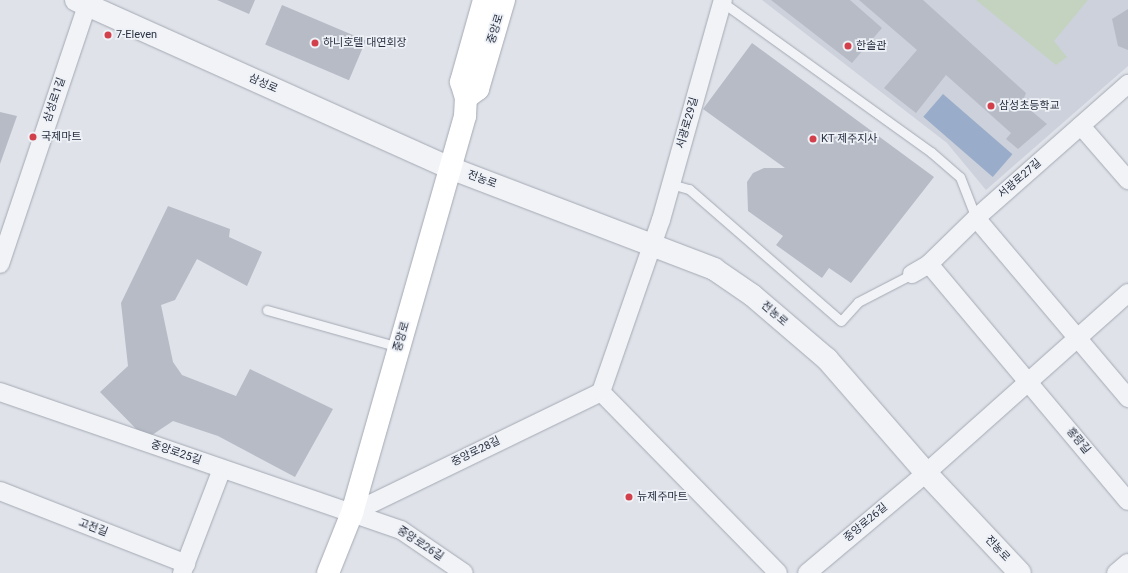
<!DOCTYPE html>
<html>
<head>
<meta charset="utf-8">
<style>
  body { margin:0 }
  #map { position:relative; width:1128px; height:573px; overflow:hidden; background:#dfe2e9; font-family:Roboto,"Noto Sans KR",sans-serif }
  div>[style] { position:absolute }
  .built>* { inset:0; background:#cdd1db }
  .green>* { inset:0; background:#c3d3c0 }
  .water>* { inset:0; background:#99adca; transform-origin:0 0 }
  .building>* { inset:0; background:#b6bbc6; transform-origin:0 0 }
  .roads { filter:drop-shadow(0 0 1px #a4a9b3) drop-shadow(0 0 1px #a4a9b3) }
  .service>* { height:9px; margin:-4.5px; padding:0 4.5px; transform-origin:4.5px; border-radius:4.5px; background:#f2f3f7 }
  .minor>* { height:18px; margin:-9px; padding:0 9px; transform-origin:9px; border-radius:9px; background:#f2f3f7 }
  .tertiary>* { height:22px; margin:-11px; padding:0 11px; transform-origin:11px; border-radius:11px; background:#f2f3f7 }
  .secondary>* { height:22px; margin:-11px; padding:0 11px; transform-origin:11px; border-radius:11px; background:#fff }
  .dots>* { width:11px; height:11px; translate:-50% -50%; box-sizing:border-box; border:2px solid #eef1f6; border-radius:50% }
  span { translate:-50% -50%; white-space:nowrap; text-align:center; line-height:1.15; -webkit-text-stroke:3.5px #eef1f6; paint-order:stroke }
  .street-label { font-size:11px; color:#272f40 }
  .poi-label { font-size:11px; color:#272f40 }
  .left { translate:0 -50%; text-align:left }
</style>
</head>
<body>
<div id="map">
  <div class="built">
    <div style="clip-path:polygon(762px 0,1128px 0,1128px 66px,986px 190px,947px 143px)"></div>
  </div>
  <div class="green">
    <div style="clip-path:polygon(976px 0,1088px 0,1054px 41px,1067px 57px,1056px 65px)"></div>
  </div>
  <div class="water">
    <div style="left:943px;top:94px;width:92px;height:30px;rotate:41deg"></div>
  </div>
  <div class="building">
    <div style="clip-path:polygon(217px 0,255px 0,249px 14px)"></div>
    <div style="clip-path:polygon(771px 0,850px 0,882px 28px,852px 63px)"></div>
    <div style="clip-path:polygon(859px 0,923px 0,1026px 93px,1022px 103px,1047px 124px,1018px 149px,1006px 139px,1011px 133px,946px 75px,916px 113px,884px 88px,917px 50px)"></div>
    <div style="left:282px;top:5px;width:91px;height:43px;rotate:23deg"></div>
    <div style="clip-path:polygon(1128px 9px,1128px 50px,1118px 46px,1112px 19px)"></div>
    <div style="clip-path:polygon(752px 43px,934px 177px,851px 283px,829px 268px,822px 278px,776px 245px,783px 236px,748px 211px,747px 182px,753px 173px,764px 168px,785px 168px,703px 109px)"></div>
    <div style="clip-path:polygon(0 112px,17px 116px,0 164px)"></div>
    <div style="clip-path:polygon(168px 206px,230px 229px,229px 237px,262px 252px,247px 286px,197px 259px,175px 300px,161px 305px,173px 362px,182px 375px,236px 396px,250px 369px,333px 409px,295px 477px,218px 436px,173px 421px,146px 439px,100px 392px,128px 366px,121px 303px)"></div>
  </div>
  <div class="roads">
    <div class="service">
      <div style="left:722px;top:2px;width:257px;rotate:35.7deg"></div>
      <div style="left:931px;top:152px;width:38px;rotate:41deg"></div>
      <div style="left:960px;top:177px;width:44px;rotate:68.7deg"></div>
      <div style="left:671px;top:184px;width:19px;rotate:16deg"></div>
      <div style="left:689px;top:189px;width:201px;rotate:41deg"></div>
      <div style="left:841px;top:321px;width:25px;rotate:-48deg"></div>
      <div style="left:858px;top:302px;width:61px;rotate:-27.4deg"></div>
      <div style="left:267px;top:310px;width:137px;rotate:15.7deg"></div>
    </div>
    <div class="minor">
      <div style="left:1081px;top:126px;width:72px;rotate:49deg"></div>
      <div style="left:976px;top:218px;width:236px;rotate:49.8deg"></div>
      <div style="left:0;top:264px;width:273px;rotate:-71.4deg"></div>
      <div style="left:929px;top:264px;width:309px;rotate:50deg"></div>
      <div style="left:912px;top:274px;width:20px;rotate:-30deg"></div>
      <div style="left:929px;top:264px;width:66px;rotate:-44.4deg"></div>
      <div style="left:976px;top:218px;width:203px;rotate:-41.4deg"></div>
      <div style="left:0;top:392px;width:424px;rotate:19deg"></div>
      <div style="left:401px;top:530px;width:76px;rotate:34.3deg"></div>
      <div style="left:601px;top:392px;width:253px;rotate:45.6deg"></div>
      <div style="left:0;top:491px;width:200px;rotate:21.4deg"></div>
      <div style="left:352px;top:513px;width:277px;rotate:-25.9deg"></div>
      <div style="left:601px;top:392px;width:182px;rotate:-70.8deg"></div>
      <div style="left:661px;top:220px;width:229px;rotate:-74.3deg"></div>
      <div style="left:182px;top:573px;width:111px;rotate:-69deg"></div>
      <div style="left:807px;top:573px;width:155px;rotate:-40deg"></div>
      <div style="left:926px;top:473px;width:271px;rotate:-41.7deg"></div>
      <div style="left:1116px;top:573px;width:16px;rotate:-40deg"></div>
    </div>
    <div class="tertiary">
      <div style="left:76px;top:0;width:410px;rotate:24.2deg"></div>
      <div style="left:450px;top:168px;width:283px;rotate:20.9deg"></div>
      <div style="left:714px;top:269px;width:46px;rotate:34.4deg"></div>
      <div style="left:752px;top:295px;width:99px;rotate:40.5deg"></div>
      <div style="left:827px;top:359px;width:151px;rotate:49deg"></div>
      <div style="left:926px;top:473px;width:137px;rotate:46.8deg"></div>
    </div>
    <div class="secondary">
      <div style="left:466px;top:98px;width:15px;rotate:-37deg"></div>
      <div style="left:478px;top:89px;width:93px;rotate:-73.7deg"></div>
      <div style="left:328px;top:573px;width:65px;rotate:-68.2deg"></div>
      <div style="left:352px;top:513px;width:413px;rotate:-74.1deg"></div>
      <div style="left:465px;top:116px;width:18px;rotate:-87deg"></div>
      <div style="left:466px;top:98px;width:17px;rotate:-107deg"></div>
      <div style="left:461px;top:82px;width:85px;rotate:-74.3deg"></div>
    </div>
  </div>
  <div class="dots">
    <div style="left:108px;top:35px;background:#d2404b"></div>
    <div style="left:315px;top:43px;background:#d2404b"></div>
    <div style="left:848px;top:46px;background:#d2404b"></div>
    <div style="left:991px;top:106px;background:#d2404b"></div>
    <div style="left:33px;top:137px;background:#d2404b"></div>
    <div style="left:813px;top:139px;background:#d2404b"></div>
    <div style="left:629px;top:497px;background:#d2404b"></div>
  </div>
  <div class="street-label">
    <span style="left:496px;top:29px;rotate:-73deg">중앙로</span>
    <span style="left:263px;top:84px;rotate:24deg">삼성로</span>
    <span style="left:55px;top:100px;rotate:-71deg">삼성로1길</span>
    <span style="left:688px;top:123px;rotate:-74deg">서광로29길</span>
    <span style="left:1020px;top:179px;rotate:-41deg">서광로27길</span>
    <span style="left:482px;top:180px;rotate:20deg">전농로</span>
    <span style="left:774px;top:314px;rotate:41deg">전농로</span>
    <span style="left:402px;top:337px;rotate:-74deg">중앙로</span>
    <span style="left:1078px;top:441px;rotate:50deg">홍랑길</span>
    <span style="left:476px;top:452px;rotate:-26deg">중앙로28길</span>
    <span style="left:176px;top:453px;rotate:19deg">중앙로25길</span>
    <span style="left:866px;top:523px;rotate:-40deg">중앙로26길</span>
    <span style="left:93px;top:528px;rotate:21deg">고전길</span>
    <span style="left:420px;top:544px;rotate:33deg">중앙로26길</span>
    <span style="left:997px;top:549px;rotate:47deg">전농로</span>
  </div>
  <div class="poi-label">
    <span class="left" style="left:116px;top:35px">7-Eleven</span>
    <span class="left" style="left:323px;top:43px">하니호텔 대연회장</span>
    <span class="left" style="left:856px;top:46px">한솔관</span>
    <span class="left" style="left:999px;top:106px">삼성초등학교</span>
    <span class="left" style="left:41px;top:137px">국제마트</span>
    <span class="left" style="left:821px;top:139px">KT 제주지사</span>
    <span class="left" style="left:637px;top:497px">뉴제주마트</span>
  </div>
</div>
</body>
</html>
